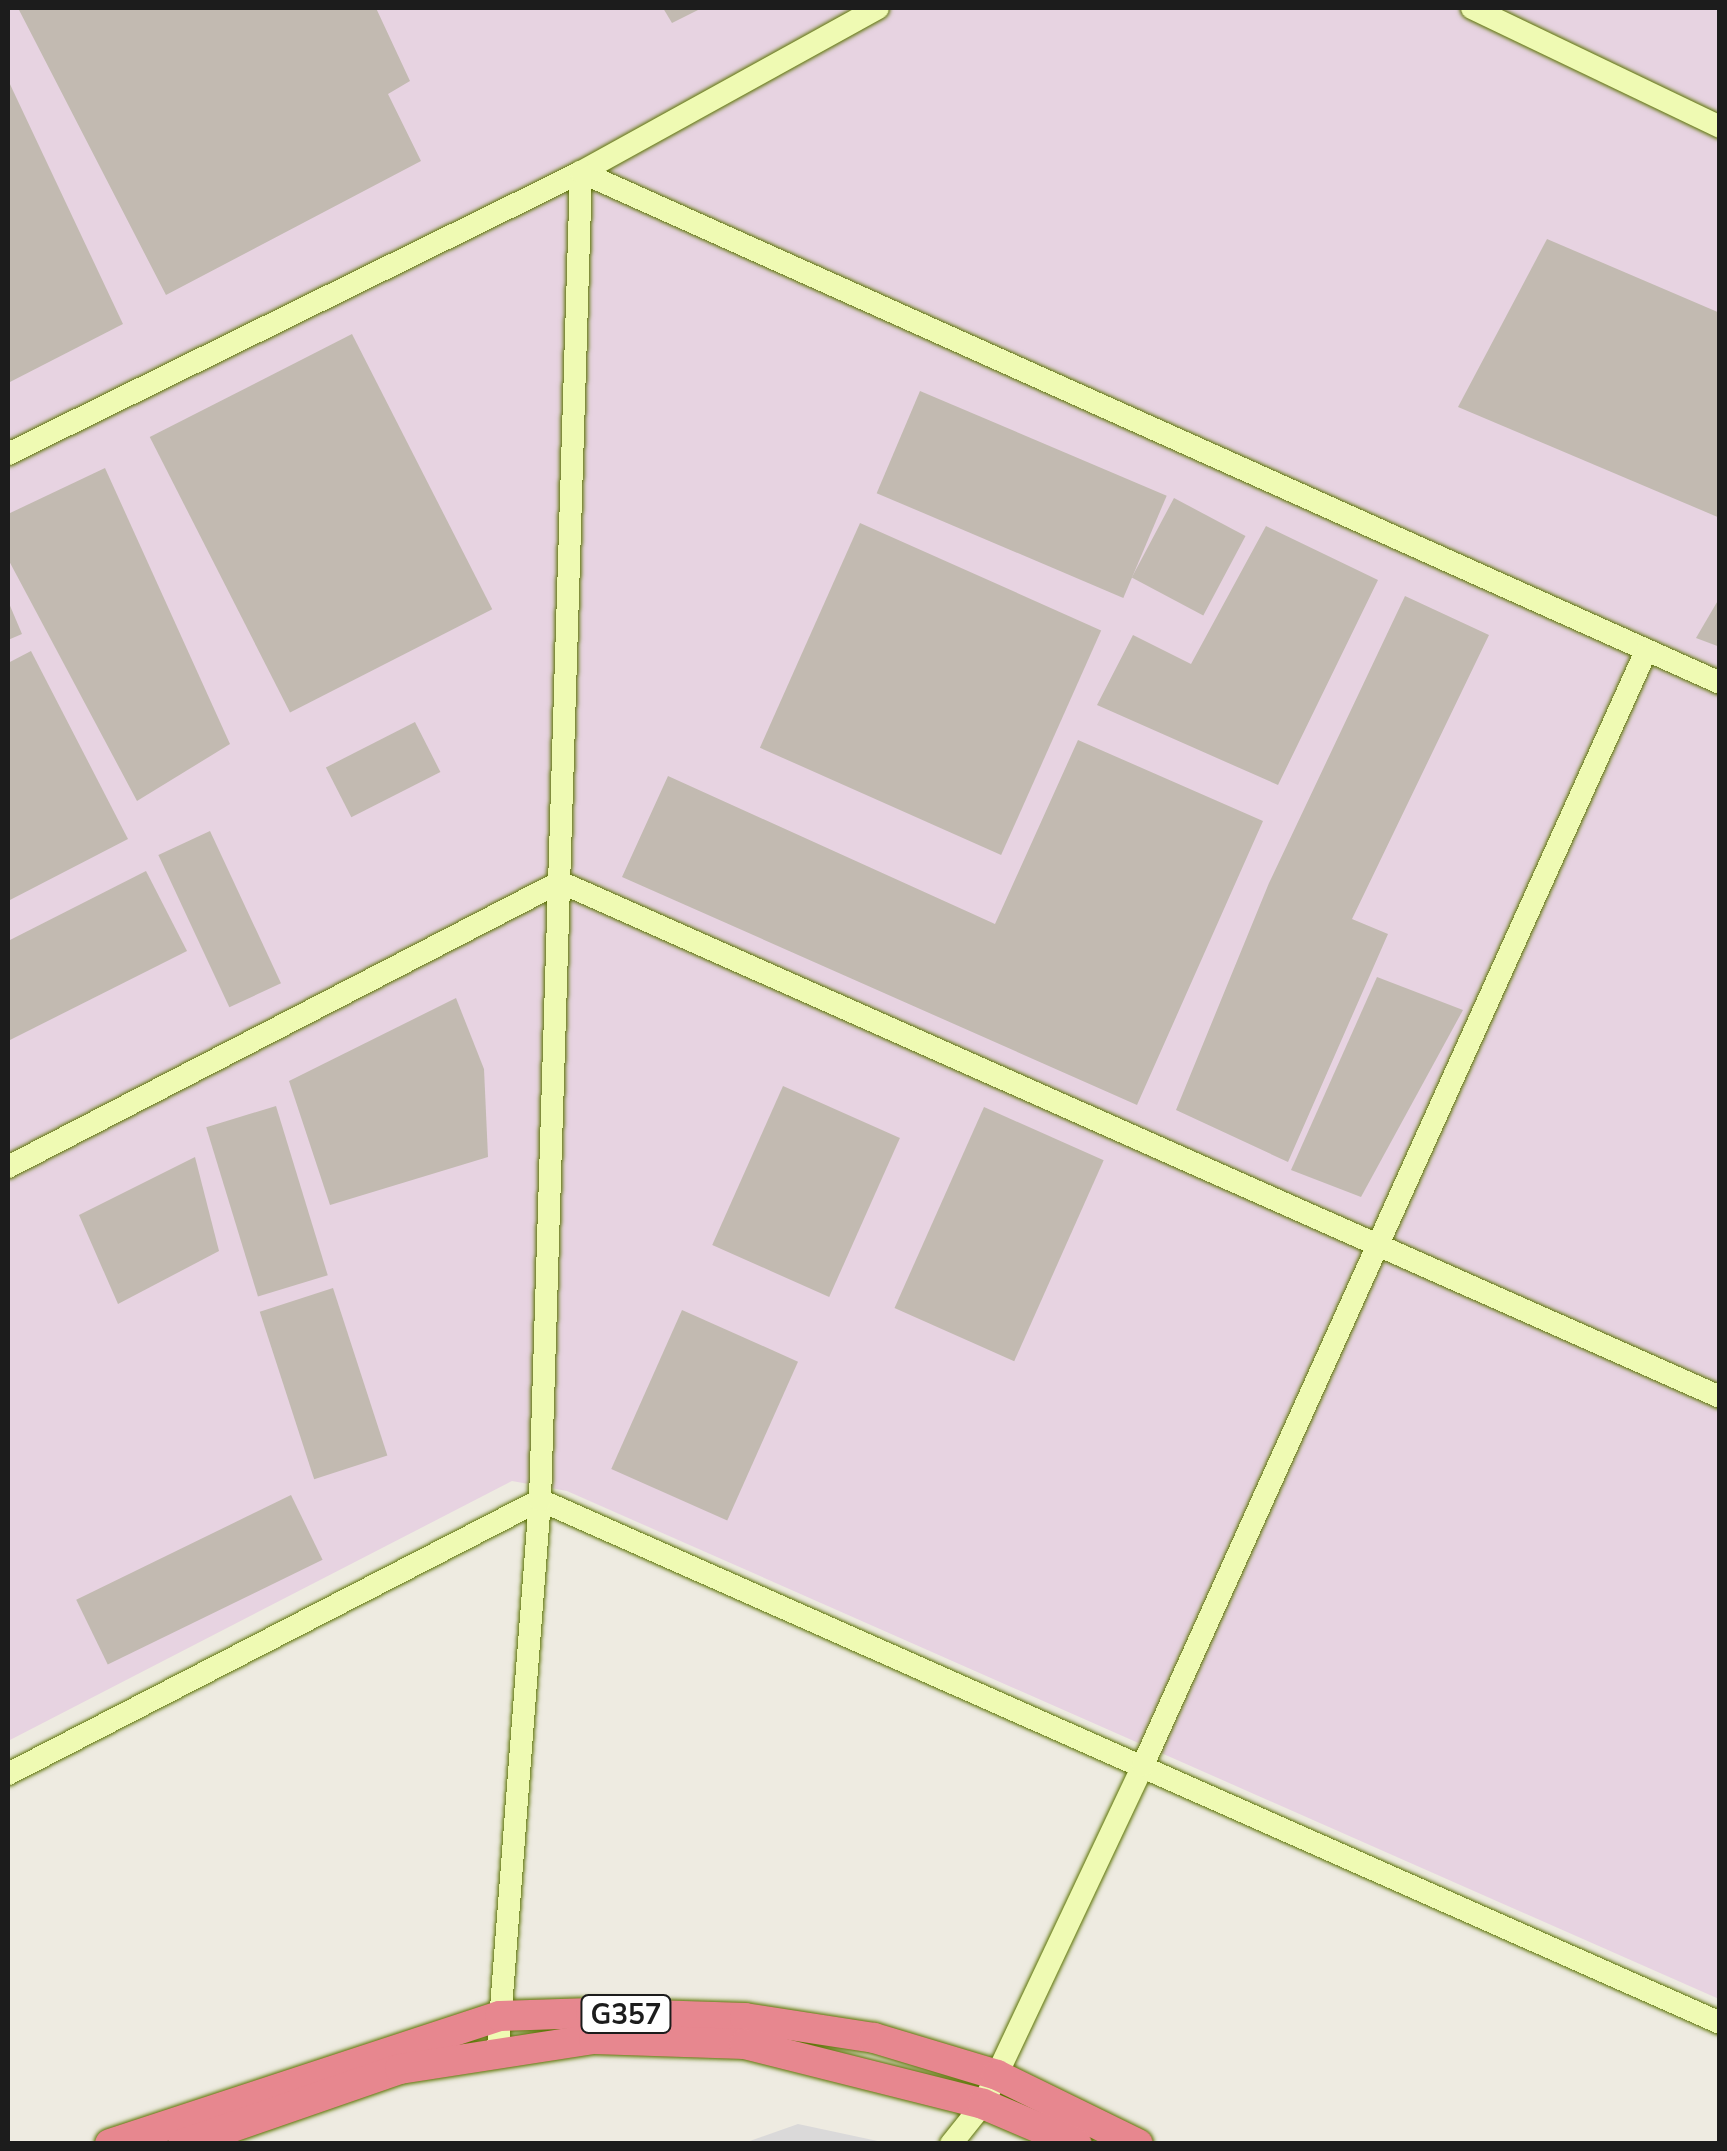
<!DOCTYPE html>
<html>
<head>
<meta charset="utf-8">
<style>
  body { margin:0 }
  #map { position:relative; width:1727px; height:2151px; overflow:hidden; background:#eeebe1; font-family:Mulish,sans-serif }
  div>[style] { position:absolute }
  .residential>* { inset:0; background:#dad9d9 }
  .industrial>* { inset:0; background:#e7d3e1 }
  .building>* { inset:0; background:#c2bab1; transform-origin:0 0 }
  .roads { filter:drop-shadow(0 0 2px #5b7303) drop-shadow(0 0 2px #5b7303) }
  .secondary>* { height:22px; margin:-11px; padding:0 11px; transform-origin:11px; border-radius:11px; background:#effab3 }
  .highway>* { height:30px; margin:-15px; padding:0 15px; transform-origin:15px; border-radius:15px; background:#e7878f }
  span { translate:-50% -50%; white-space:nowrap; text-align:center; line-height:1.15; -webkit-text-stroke:9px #fff; paint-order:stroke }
  .shield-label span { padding:2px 8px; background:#fff; border:2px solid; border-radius:8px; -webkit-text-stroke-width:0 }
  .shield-label { font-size:28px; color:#1c1c1c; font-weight:700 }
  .frame { position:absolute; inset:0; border:10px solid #1c1c1c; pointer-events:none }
</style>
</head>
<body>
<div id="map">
  <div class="residential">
    <div style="clip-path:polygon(798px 2124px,887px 2143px,744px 2143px)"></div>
  </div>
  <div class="industrial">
    <div style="clip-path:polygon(8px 8px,1719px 8px,1719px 1999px,567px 1491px,512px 1481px,8px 1741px)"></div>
  </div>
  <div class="building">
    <div style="clip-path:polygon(18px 8px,376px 8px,410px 81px,388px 94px,421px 161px,166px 295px)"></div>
    <div style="clip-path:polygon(663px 8px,702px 8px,672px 23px)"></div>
    <div style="clip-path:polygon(8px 80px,123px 324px,8px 383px)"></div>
    <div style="clip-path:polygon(1547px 239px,1720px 313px,1720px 518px,1458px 407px)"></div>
    <div style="left:352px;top:334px;width:309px;height:227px;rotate:63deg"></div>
    <div style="left:920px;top:391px;width:268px;height:111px;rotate:23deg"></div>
    <div style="clip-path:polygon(105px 468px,230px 744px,137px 801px,8px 559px,8px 514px)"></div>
    <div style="left:1174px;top:498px;width:81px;height:90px;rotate:28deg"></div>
    <div style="left:860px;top:523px;width:264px;height:246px;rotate:24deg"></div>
    <div style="clip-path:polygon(1266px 526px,1378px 580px,1278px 785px,1097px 705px,1133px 635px,1191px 664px)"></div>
    <div style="clip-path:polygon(1405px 596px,1489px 635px,1352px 919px,1388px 934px,1288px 1162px,1176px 1110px,1269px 883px)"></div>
    <div style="clip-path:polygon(1720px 597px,1720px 647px,1696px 638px)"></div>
    <div style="clip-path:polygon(8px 601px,22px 634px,8px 640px)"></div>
    <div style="clip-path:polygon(31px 651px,128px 839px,8px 901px,8px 663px)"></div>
    <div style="left:415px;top:722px;width:56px;height:100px;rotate:63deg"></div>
    <div style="clip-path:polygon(1078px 740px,1263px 821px,1137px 1105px,622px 877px,668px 776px,995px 924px)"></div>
    <div style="left:210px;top:831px;width:168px;height:57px;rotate:65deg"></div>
    <div style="clip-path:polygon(146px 871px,187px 951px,8px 1041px,8px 941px)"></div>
    <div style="clip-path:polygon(1377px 977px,1463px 1010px,1361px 1197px,1291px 1170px)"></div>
    <div style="clip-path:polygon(456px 998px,484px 1069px,488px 1157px,330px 1205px,289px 1081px)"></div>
    <div style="left:783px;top:1086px;width:128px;height:174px;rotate:24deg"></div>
    <div style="left:276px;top:1106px;width:177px;height:73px;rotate:73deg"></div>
    <div style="left:984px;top:1107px;width:131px;height:220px;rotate:24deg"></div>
    <div style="clip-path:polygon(195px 1157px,219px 1251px,118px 1304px,79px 1215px)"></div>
    <div style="left:333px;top:1288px;width:176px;height:77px;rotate:72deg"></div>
    <div style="left:682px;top:1310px;width:127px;height:174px;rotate:24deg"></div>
    <div style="left:291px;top:1495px;width:72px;height:239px;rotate:64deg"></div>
  </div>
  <div class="roads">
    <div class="secondary">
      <div style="left:1472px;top:8px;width:275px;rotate:25.6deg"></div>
      <div style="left:8px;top:454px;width:639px;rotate:-26.2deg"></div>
      <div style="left:581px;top:172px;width:339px;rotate:-28.9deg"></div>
      <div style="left:8px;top:1167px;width:621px;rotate:-27.31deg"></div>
      <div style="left:560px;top:882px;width:1269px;rotate:23.94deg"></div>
      <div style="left:8px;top:1774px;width:598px;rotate:-27.25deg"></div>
      <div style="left:540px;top:1500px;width:1291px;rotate:23.9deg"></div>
      <div style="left:498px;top:2047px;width:549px;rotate:-85.61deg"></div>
      <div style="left:540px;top:1500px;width:1329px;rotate:-88.23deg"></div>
      <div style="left:581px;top:172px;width:1248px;rotate:24.16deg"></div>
      <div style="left:951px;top:2144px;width:51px;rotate:-51.3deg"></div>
      <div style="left:983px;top:2104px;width:375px;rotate:-64.7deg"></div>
      <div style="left:1143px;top:1765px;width:1222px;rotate:-65.7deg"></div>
    </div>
    <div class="highway">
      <div style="left:110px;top:2144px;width:410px;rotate:-18.2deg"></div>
      <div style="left:500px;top:2016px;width:91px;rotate:-1.9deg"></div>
      <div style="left:591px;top:2013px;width:154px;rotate:1.9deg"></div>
      <div style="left:745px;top:2018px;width:131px;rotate:8.8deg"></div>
      <div style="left:874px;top:2038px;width:128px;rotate:16.7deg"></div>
      <div style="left:997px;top:2075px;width:157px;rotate:26.1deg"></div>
      <div style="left:183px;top:2144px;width:230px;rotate:-19.1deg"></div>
      <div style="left:400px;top:2069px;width:196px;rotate:-8.8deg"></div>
      <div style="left:594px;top:2039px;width:151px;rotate:1.9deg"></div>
      <div style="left:745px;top:2044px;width:245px;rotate:14.1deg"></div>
      <div style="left:983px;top:2104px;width:102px;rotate:23.1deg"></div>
    </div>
  </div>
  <div class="shield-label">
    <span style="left:626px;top:2014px">G357</span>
  </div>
  <div class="frame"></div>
</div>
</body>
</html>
